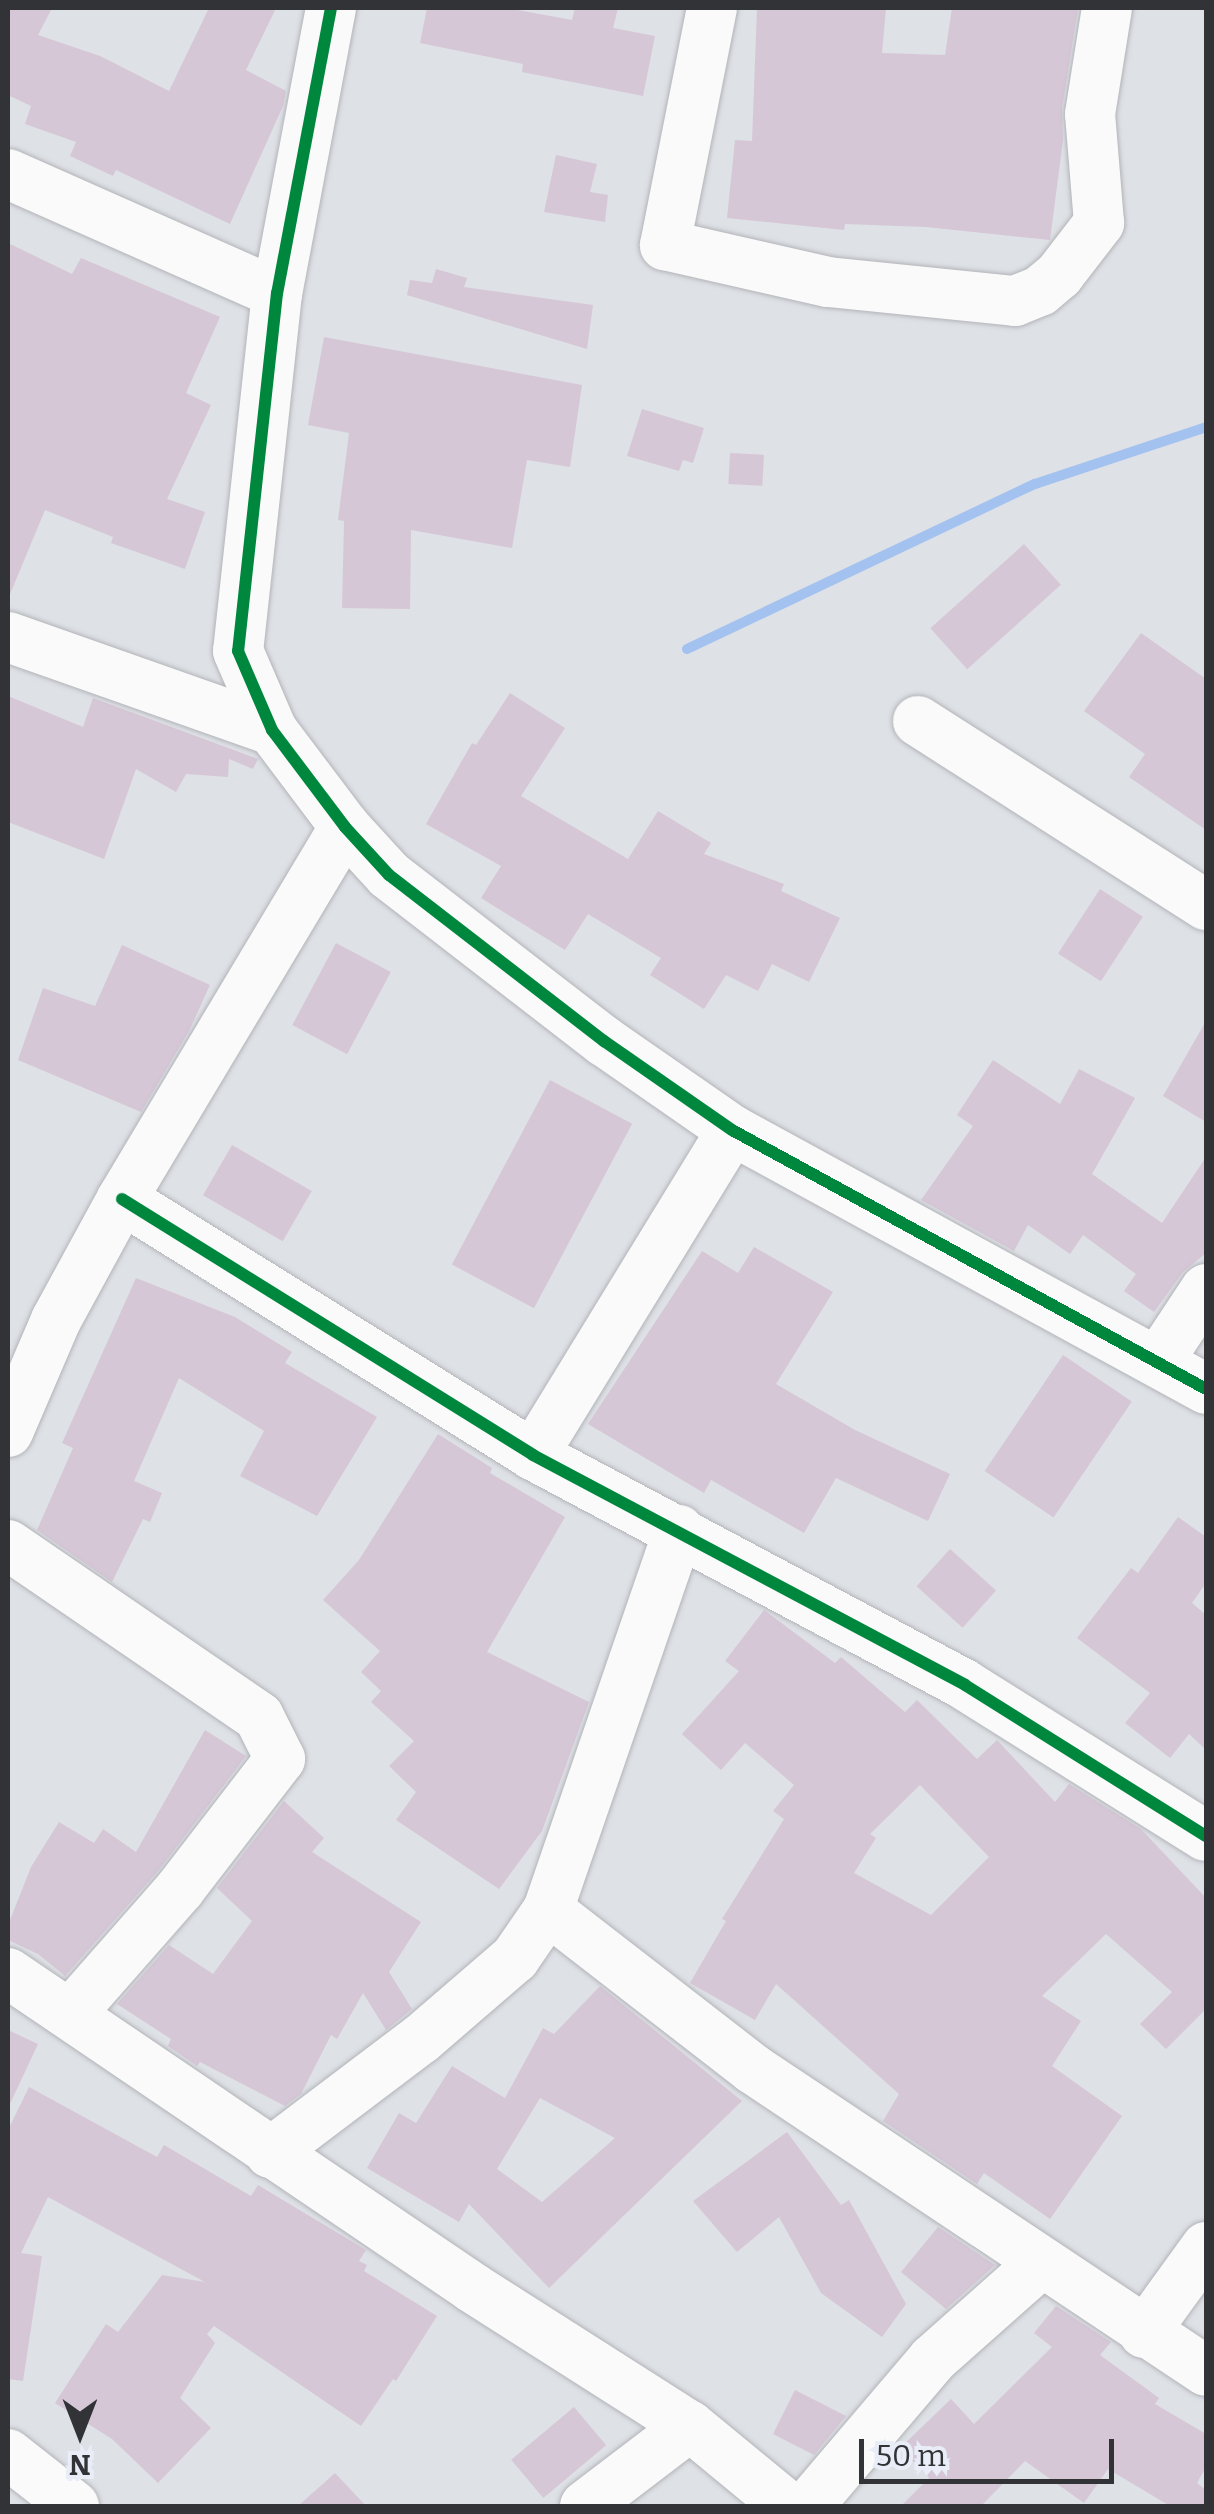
<!DOCTYPE html>
<html>
<head>
<meta charset="utf-8">
<style>
  body { margin:0 }
  #map { position:relative; width:1214px; height:2514px; overflow:hidden; background:#dee1e6; font-family:Bitter,serif }
  div>[style] { position:absolute }
  .stream>* { height:10px; margin:-5px; padding:0 5px; transform-origin:5px; border-radius:5px; background:#a3c2f0 }
  .building>* { inset:0; background:#d6c7d7; transform-origin:0 0 }
  .roads { filter:drop-shadow(0 0 2px #b2b4b8) drop-shadow(0 0 2px #b2b4b8) }
  .minor>* { height:50px; margin:-25px; padding:0 25px; transform-origin:25px; border-radius:25px; background:#fafafb }
  .cycleway>* { height:12px; margin:-6px; padding:0 6px; transform-origin:6px; border-radius:6px; background:#00873e }
  span { translate:-50% -50%; white-space:nowrap; text-align:center; line-height:1.15; -webkit-text-stroke:9px #e8edf7; paint-order:stroke }
  .frame { position:absolute; inset:0; border:10px solid #313337; pointer-events:none }
  .north { position:absolute; left:30px; top:2384px; width:100px; height:100px; -webkit-text-stroke:8px #e8edf7; paint-order:stroke; rotate:180deg; font-size:28px; font-weight:700; line-height:40px; text-align:center; color:#313337 }
  .north::after { content:''; display:block; margin:auto; width:35px; height:45px; background:#313337; clip-path:polygon(50% 0,100% 100%,50% 72%,0 100%) }
  .scale { position:absolute; left:859px; top:2439px; width:255px; height:45px; box-sizing:border-box; border:5px solid #313337; border-top:0; padding-left:12px; font-size:30px; line-height:35px; white-space:nowrap; color:#313337; -webkit-text-stroke:8px #e8edf7; paint-order:stroke }
</style>
</head>
<body>
<div id="map">
  <div class="stream">
    <div style="left:687px;top:649px;width:385px;rotate:-25.4deg"></div>
    <div style="left:1035px;top:484px;width:180px;rotate:-18.4deg"></div>
  </div>
  <div class="building">
    <div style="clip-path:polygon(8px 8px,52px 8px,38px 35px,100px 56px,169px 91px,209px 8px,276px 8px,246px 70px,286px 91px,283px 106px,230px 224px,116px 170px,113px 176px,70px 156px,76px 142px,25px 124px,31px 106px,8px 95px)"></div>
    <div style="clip-path:polygon(427px 8px,506px 8px,572px 20px,575px 8px,618px 8px,613px 28px,655px 36px,643px 96px,522px 72px,523px 64px,420px 43px)"></div>
    <div style="clip-path:polygon(757px 8px,886px 8px,882px 53px,945px 55px,952px 8px,1078px 8px,1062px 109px,1063px 140px,1050px 240px,926px 227px,845px 224px,844px 230px,727px 218px,735px 140px,752px 141px)"></div>
    <div style="clip-path:polygon(556px 155px,597px 164px,590px 192px,608px 195px,605px 222px,544px 212px)"></div>
    <div style="clip-path:polygon(8px 243px,72px 274px,81px 258px,220px 317px,186px 393px,211px 405px,167px 499px,205px 512px,185px 569px,111px 543px,113px 537px,45px 510px,8px 599px)"></div>
    <div style="clip-path:polygon(436px 269px,467px 278px,464px 287px,593px 305px,587px 349px,407px 295px,410px 280px,432px 283px)"></div>
    <div style="clip-path:polygon(324px 337px,582px 385px,570px 467px,527px 460px,512px 548px,411px 530px,410px 609px,342px 608px,344px 521px,338px 520px,349px 433px,308px 425px)"></div>
    <div style="clip-path:polygon(642px 409px,704px 428px,693px 463px,683px 460px,679px 471px,627px 456px)"></div>
    <div style="left:730px;top:453px;width:34px;height:31px;rotate:3deg"></div>
    <div style="left:1024px;top:544px;width:55px;height:126px;rotate:48deg"></div>
    <div style="clip-path:polygon(1141px 633px,1206px 679px,1206px 830px,1129px 777px,1145px 754px,1084px 711px)"></div>
    <div style="clip-path:polygon(510px 693px,565px 728px,521px 796px,628px 859px,658px 811px,711px 843px,704px 854px,784px 884px,781px 891px,840px 918px,809px 982px,772px 964px,758px 991px,726px 975px,704px 1009px,650px 975px,661px 958px,588px 914px,565px 950px,481px 898px,501px 866px,426px 824px,472px 743px,476px 745px)"></div>
    <div style="clip-path:polygon(8px 696px,83px 727px,93px 698px,258px 759px,253px 769px,229px 759px,228px 777px,186px 774px,176px 792px,136px 769px,104px 859px,8px 822px)"></div>
    <div style="left:1100px;top:889px;width:51px;height:77px;rotate:33deg"></div>
    <div style="left:336px;top:943px;width:62px;height:93px;rotate:28deg"></div>
    <div style="clip-path:polygon(122px 945px,210px 985px,189px 1031px,141px 1112px,18px 1060px,43px 988px,95px 1006px)"></div>
    <div style="clip-path:polygon(1206px 1021px,1206px 1122px,1163px 1096px)"></div>
    <div style="clip-path:polygon(993px 1060px,1060px 1104px,1079px 1069px,1135px 1098px,1092px 1174px,1162px 1223px,1206px 1157px,1206px 1253px,1183px 1272px,1154px 1312px,1124px 1291px,1136px 1274px,1083px 1235px,1070px 1254px,1028px 1225px,1014px 1251px,921px 1200px,973px 1126px,957px 1115px)"></div>
    <div style="left:550px;top:1080px;width:93px;height:209px;rotate:28deg"></div>
    <div style="left:232px;top:1145px;width:92px;height:58px;rotate:30deg"></div>
    <div style="clip-path:polygon(754px 1247px,833px 1292px,776px 1384px,855px 1430px,950px 1474px,928px 1521px,836px 1478px,804px 1533px,711px 1480px,704px 1493px,588px 1424px,702px 1251px,738px 1273px)"></div>
    <div style="clip-path:polygon(136px 1278px,235px 1317px,292px 1352px,285px 1363px,377px 1417px,317px 1516px,240px 1476px,264px 1431px,179px 1378px,134px 1481px,162px 1493px,150px 1522px,143px 1519px,112px 1582px,37px 1530px,73px 1448px,62px 1443px)"></div>
    <div style="left:1063px;top:1355px;width:83px;height:140px;rotate:34deg"></div>
    <div style="clip-path:polygon(438px 1434px,492px 1468px,490px 1473px,565px 1517px,487px 1652px,589px 1702px,542px 1831px,499px 1889px,396px 1820px,416px 1792px,389px 1766px,414px 1741px,371px 1702px,381px 1691px,361px 1672px,380px 1651px,323px 1600px,359px 1560px)"></div>
    <div style="clip-path:polygon(1178px 1517px,1206px 1537px,1206px 1583px,1192px 1603px,1206px 1615px,1206px 1750px,1189px 1734px,1170px 1758px,1125px 1723px,1150px 1693px,1077px 1638px,1131px 1568px,1138px 1573px)"></div>
    <div style="left:950px;top:1549px;width:62px;height:50px;rotate:42deg"></div>
    <div style="clip-path:polygon(evenodd,764px 1610px,835px 1663px,841px 1657px,905px 1712px,917px 1700px,977px 1759px,997px 1740px,1055px 1802px,1069px 1784px,1141px 1829px,1206px 1898px,1206px 2009px,1166px 2049px,1140px 2024px,1172px 1992px,1106px 1934px,1042px 1996px,1081px 2021px,1052px 2066px,1122px 2116px,1050px 2219px,984px 2173px,977px 2184px,883px 2121px,899px 2094px,776px 1984px,755px 2020px,690px 1983px,726px 1921px,722px 1919px,784px 1819px,773px 1811px,794px 1785px,745px 1743px,721px 1770px,682px 1734px,739px 1671px,725px 1661px,764px 1610px,920px 1785px,989px 1857px,931px 1915px,854px 1873px,876px 1838px,870px 1834px,920px 1785px)"></div>
    <div style="clip-path:polygon(205px 1730px,246px 1756px,158px 1871px,65px 1976px,38px 1954px,8px 1940px,8px 1925px,31px 1867px,59px 1822px,94px 1843px,103px 1829px,136px 1852px)"></div>
    <div style="clip-path:polygon(284px 1801px,324px 1838px,312px 1852px,421px 1922px,389px 1972px,412px 2009px,386px 2030px,363px 1993px,337px 2039px,331px 2035px,301px 2094px,285px 2106px,200px 2062px,197px 2066px,168px 2046px,171px 2039px,117px 2004px,169px 1945px,213px 1974px,252px 1921px,217px 1888px)"></div>
    <div style="clip-path:polygon(evenodd,600px 1986px,742px 2101px,549px 2288px,469px 2204px,459px 2222px,367px 2168px,399px 2113px,416px 2123px,452px 2066px,505px 2098px,543px 2028px,554px 2034px,600px 1986px,540px 2098px,615px 2138px,542px 2202px,497px 2169px,540px 2098px)"></div>
    <div style="clip-path:polygon(8px 2030px,38px 2044px,8px 2108px)"></div>
    <div style="clip-path:polygon(29px 2087px,157px 2157px,164px 2145px,251px 2196px,258px 2185px,366px 2250px,359px 2261px,367px 2265px,364px 2271px,437px 2316px,396px 2381px,393px 2379px,361px 2426px,214px 2326px,207px 2334px,215px 2343px,180px 2398px,211px 2428px,158px 2483px,112px 2439px,55px 2403px,106px 2324px,118px 2332px,162px 2275px,205px 2282px,48px 2197px,21px 2253px,42px 2256px,23px 2381px,8px 2379px,8px 2130px)"></div>
    <div style="clip-path:polygon(787px 2132px,841px 2205px,849px 2200px,906px 2304px,882px 2337px,821px 2293px,779px 2217px,737px 2252px,693px 2201px)"></div>
    <div style="clip-path:polygon(938px 2227px,995px 2265px,946px 2309px,901px 2272px)"></div>
    <div style="clip-path:polygon(1056px 2306px,1111px 2342px,1100px 2355px,1159px 2398px,1155px 2404px,1206px 2434px,1206px 2467px,1197px 2483px,1206px 2490px,1206px 2506px,1170px 2506px,1108px 2469px,1084px 2503px,1025px 2461px,981px 2506px,901px 2506px,929px 2478px,900px 2448px,951px 2399px,974px 2424px,1052px 2347px,1034px 2333px)"></div>
    <div style="clip-path:polygon(795px 2390px,846px 2416px,814px 2455px,773px 2434px)"></div>
    <div style="left:574px;top:2407px;width:50px;height:82px;rotate:50deg"></div>
    <div style="clip-path:polygon(335px 2473px,366px 2506px,298px 2506px)"></div>
  </div>
  <div class="roads">
    <div class="minor">
      <div style="left:331px;top:8px;width:290px;rotate:100.7deg"></div>
      <div style="left:277px;top:293px;width:360px;rotate:96.2deg"></div>
      <div style="left:238px;top:651px;width:86px;rotate:66.7deg"></div>
      <div style="left:272px;top:730px;width:121px;rotate:53deg"></div>
      <div style="left:345px;top:827px;width:65px;rotate:47.5deg"></div>
      <div style="left:389px;top:875px;width:272px;rotate:37.7deg"></div>
      <div style="left:604px;top:1041px;width:156px;rotate:34.8deg"></div>
      <div style="left:732px;top:1130px;width:540px;rotate:28.65deg"></div>
      <div style="left:712px;top:8px;width:242px;rotate:101.2deg"></div>
      <div style="left:665px;top:245px;width:167px;rotate:12.8deg"></div>
      <div style="left:828px;top:282px;width:188px;rotate:5.8deg"></div>
      <div style="left:1015px;top:301px;width:27px;rotate:-22deg"></div>
      <div style="left:1040px;top:291px;width:25px;rotate:-40deg"></div>
      <div style="left:1059px;top:275px;width:66px;rotate:-52.4deg"></div>
      <div style="left:1099px;top:223px;width:109px;rotate:-94.7deg"></div>
      <div style="left:1090px;top:114px;width:107px;rotate:-80.9deg"></div>
      <div style="left:8px;top:174px;width:294px;rotate:23.9deg"></div>
      <div style="left:8px;top:637px;width:280px;rotate:19.4deg"></div>
      <div style="left:918px;top:721px;width:342px;rotate:32.6deg"></div>
      <div style="left:122px;top:1199px;width:484px;rotate:31.9deg"></div>
      <div style="left:533px;top:1455px;width:489px;rotate:28deg"></div>
      <div style="left:965px;top:1685px;width:284px;rotate:32.1deg"></div>
      <div style="left:1159px;top:1360px;width:85px;rotate:-56.5deg"></div>
      <div style="left:8px;top:1432px;width:122px;rotate:-66.8deg"></div>
      <div style="left:56px;top:1320px;width:138px;rotate:-61.4deg"></div>
      <div style="left:122px;top:1199px;width:434px;rotate:-59.1deg"></div>
      <div style="left:533px;top:1455px;width:381px;rotate:-58.5deg"></div>
      <div style="left:8px;top:1545px;width:304px;rotate:34.4deg"></div>
      <div style="left:259px;top:1717px;width:47px;rotate:63.4deg"></div>
      <div style="left:280px;top:1759px;width:164px;rotate:127.6deg"></div>
      <div style="left:180px;top:1889px;width:165px;rotate:131.3deg"></div>
      <div style="left:548px;top:1910px;width:259px;rotate:37.8deg"></div>
      <div style="left:753px;top:2069px;width:544px;rotate:33.69deg"></div>
      <div style="left:8px;top:1973px;width:562px;rotate:34.11deg"></div>
      <div style="left:473px;top:2288px;width:257px;rotate:32.5deg"></div>
      <div style="left:690px;top:2426px;width:126px;rotate:39.5deg"></div>
      <div style="left:270px;top:2153px;width:189px;rotate:-37.1deg"></div>
      <div style="left:421px;top:2039px;width:124px;rotate:-40.8deg"></div>
      <div style="left:515px;top:1958px;width:58px;rotate:-55.5deg"></div>
      <div style="left:548px;top:1910px;width:402px;rotate:-71deg"></div>
      <div style="left:1144px;top:2333px;width:106px;rotate:-54.2deg"></div>
      <div style="left:8px;top:2454px;width:84px;rotate:38.2deg"></div>
      <div style="left:585px;top:2506px;width:132px;rotate:-37.3deg"></div>
      <div style="left:808px;top:2506px;width:193px;rotate:-49.6deg"></div>
      <div style="left:933px;top:2359px;width:144px;rotate:-41.6deg"></div>
    </div>
  </div>
  <div class="cycleway">
    <div style="left:331px;top:8px;width:290px;rotate:100.7deg"></div>
    <div style="left:277px;top:293px;width:360px;rotate:96.2deg"></div>
    <div style="left:238px;top:651px;width:86px;rotate:66.7deg"></div>
    <div style="left:272px;top:730px;width:121px;rotate:53deg"></div>
    <div style="left:345px;top:827px;width:65px;rotate:47.5deg"></div>
    <div style="left:389px;top:875px;width:272px;rotate:37.7deg"></div>
    <div style="left:604px;top:1041px;width:156px;rotate:34.8deg"></div>
    <div style="left:732px;top:1130px;width:540px;rotate:28.65deg"></div>
    <div style="left:122px;top:1199px;width:484px;rotate:31.9deg"></div>
    <div style="left:533px;top:1455px;width:489px;rotate:28deg"></div>
    <div style="left:965px;top:1685px;width:284px;rotate:32.1deg"></div>
  </div>
  <div class="frame"></div>
  <div class="north">N</div>
  <div class="scale">50 m</div>
</div>
</body>
</html>
